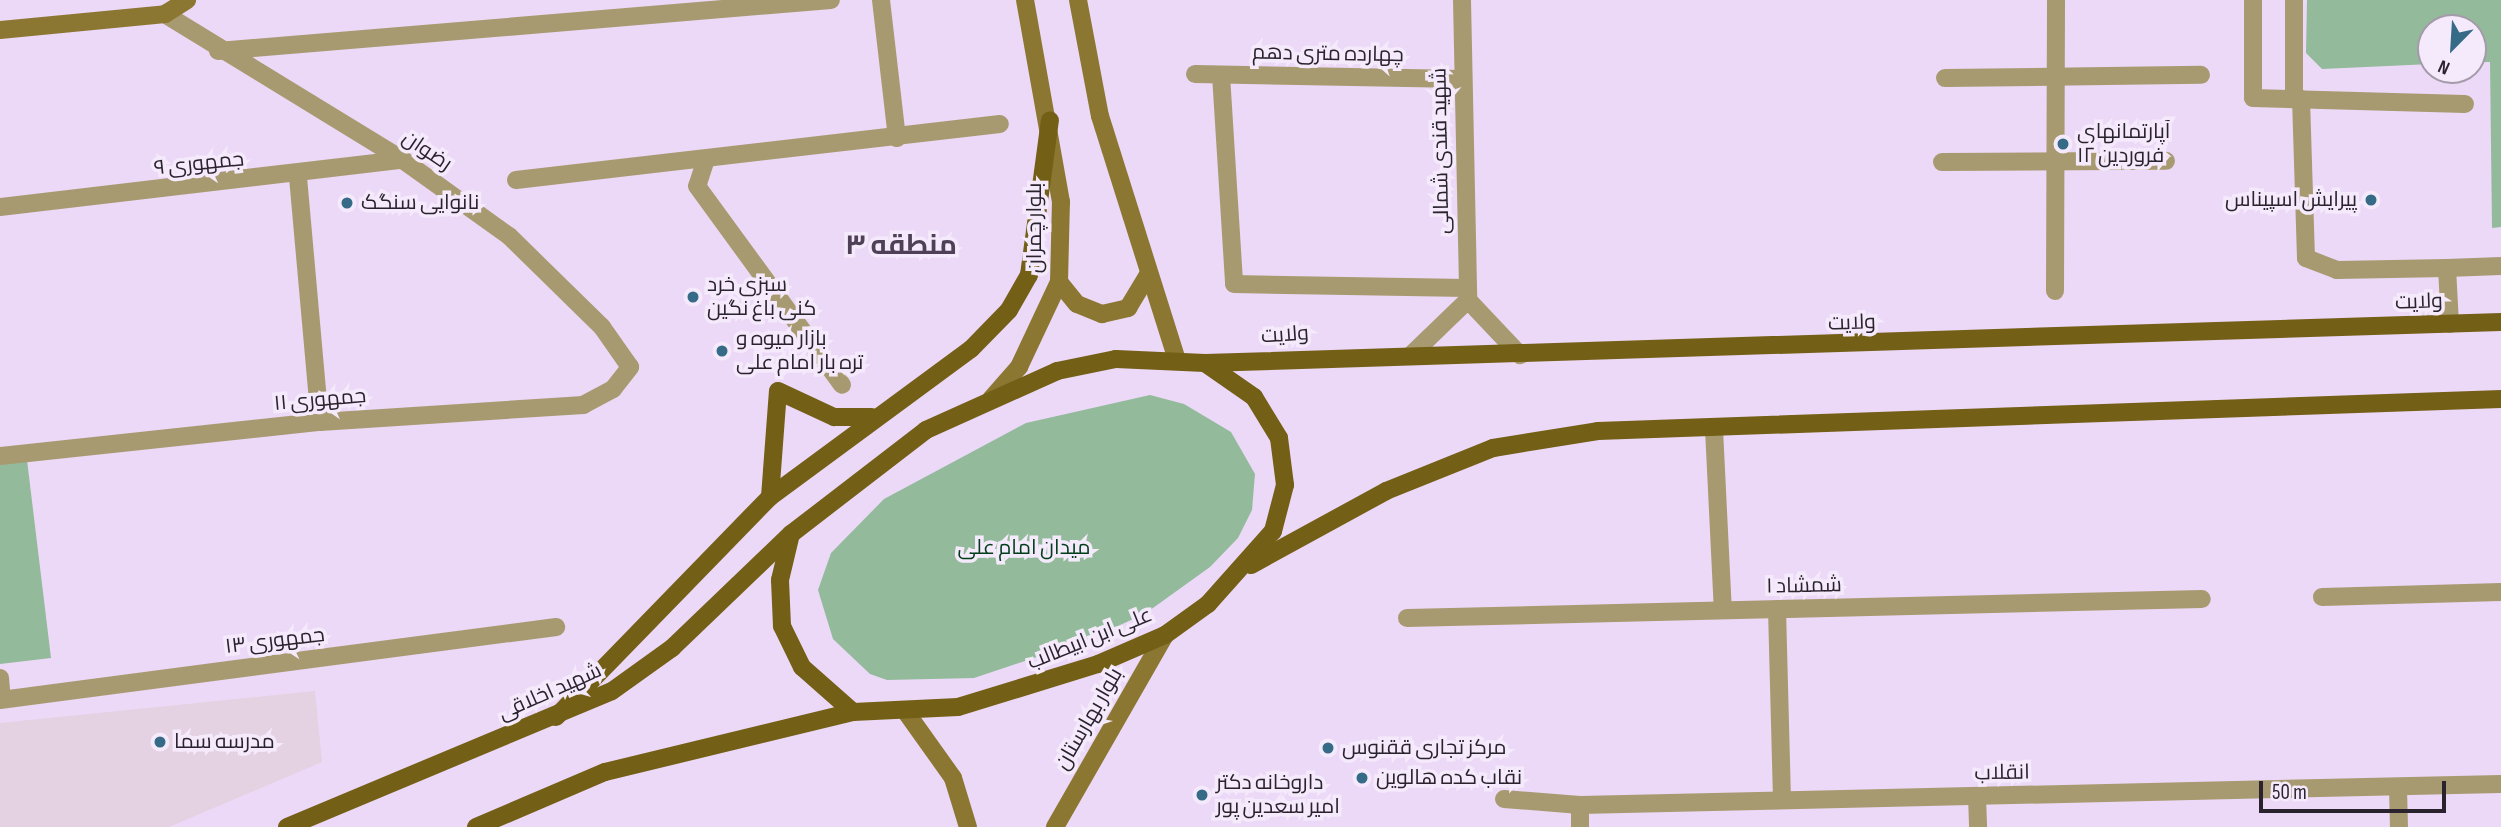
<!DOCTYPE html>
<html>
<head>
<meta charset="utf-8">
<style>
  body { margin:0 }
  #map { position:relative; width:2501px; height:827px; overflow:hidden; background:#ecd9f7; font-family:"Sofia Sans Condensed",Cairo,sans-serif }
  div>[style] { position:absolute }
  .education>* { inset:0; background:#e4d1e1 }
  .green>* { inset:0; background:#92ba9b }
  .street>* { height:18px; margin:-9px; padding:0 9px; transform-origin:9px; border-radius:9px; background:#a89a70 }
  .secondary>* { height:18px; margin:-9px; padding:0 9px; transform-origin:9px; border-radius:9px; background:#8c7732 }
  .primary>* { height:18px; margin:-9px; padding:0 9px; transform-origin:9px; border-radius:9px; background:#735f15 }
  .dots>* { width:19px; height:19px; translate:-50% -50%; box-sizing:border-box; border:4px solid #f5eafb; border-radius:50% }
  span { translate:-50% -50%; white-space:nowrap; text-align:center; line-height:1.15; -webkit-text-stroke:7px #f5eafb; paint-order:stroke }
  .street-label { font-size:21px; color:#2a232e }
  .poi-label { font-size:21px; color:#2a232e }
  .left { translate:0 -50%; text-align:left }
  .right { translate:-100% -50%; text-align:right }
  .park-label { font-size:21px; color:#003d19 }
  .district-label { font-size:28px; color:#4f3f57; font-weight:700 }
  .north { position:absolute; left:2417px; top:14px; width:70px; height:70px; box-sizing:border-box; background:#f5eafb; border:2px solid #a49aa9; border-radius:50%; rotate:204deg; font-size:19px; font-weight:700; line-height:28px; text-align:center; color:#2a232e }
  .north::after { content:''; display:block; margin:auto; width:24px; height:32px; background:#366b87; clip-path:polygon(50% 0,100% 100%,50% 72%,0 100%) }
  .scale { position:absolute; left:2259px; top:781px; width:187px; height:32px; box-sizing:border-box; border:4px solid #2a232e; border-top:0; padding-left:9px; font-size:21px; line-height:24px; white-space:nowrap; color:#2a232e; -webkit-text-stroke:5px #f5eafb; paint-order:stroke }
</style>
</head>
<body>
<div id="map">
  <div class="education">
    <div style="clip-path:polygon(315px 691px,322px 762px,169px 827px,0 827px,0 723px)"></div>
  </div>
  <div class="green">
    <div style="clip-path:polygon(2307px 0,2501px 0,2501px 227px,2492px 228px,2490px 62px,2473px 62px,2473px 28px,2431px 28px,2431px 64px,2322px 69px,2306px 53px)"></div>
    <div style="clip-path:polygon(1150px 395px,1184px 404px,1231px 432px,1255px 474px,1252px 510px,1238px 538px,1210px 567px,1146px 613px,1090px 639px,974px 678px,887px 680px,870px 674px,833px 639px,818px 590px,831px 553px,884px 499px,1026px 423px)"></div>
    <div style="clip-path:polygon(27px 460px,51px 658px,0 664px,0 463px)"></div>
  </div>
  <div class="street">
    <div style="left:881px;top:0;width:139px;rotate:83.4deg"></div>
    <div style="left:1462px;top:0;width:297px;rotate:88.8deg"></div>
    <div style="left:2253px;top:0;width:98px;rotate:90deg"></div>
    <div style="left:2253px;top:98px;width:212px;rotate:1.6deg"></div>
    <div style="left:2294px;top:0;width:99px;rotate:90deg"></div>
    <div style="left:218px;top:51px;width:615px;rotate:-4.76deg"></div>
    <div style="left:1195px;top:74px;width:266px;rotate:1.1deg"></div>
    <div style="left:1221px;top:75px;width:209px;rotate:86.4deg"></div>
    <div style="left:1234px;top:284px;width:233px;rotate:1deg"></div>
    <div style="left:1945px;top:78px;width:256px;rotate:-0.7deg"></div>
    <div style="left:2301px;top:99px;width:159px;rotate:88.2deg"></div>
    <div style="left:2306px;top:258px;width:33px;rotate:21deg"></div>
    <div style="left:2337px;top:270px;width:110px;rotate:-1deg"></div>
    <div style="left:2447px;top:268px;width:56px;rotate:86.9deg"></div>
    <div style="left:706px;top:159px;width:28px;rotate:108deg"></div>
    <div style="left:697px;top:186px;width:246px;rotate:53.9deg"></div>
    <div style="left:1942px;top:162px;width:224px;rotate:-0.3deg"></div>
    <div style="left:298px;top:177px;width:246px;rotate:84.9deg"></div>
    <div style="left:516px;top:180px;width:487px;rotate:-6.6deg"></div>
    <div style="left:0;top:207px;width:406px;rotate:-6.7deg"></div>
    <div style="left:2447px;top:268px;width:54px;rotate:-2.1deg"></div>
    <div style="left:2055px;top:291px;width:291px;rotate:-89.8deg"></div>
    <div style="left:1411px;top:355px;width:79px;rotate:-44deg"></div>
    <div style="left:1468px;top:300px;width:76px;rotate:46.6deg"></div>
    <div style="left:1714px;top:429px;width:181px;rotate:87.2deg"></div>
    <div style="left:0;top:456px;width:322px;rotate:-6.1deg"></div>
    <div style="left:320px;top:422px;width:264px;rotate:-3.7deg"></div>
    <div style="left:583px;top:405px;width:34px;rotate:-28deg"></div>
    <div style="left:613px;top:389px;width:28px;rotate:-52deg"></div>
    <div style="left:630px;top:367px;width:49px;rotate:-125deg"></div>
    <div style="left:602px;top:327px;width:130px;rotate:-135.6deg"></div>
    <div style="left:509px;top:236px;width:130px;rotate:-144.4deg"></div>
    <div style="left:403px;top:160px;width:279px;rotate:-148.5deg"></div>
    <div style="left:2322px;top:597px;width:179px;rotate:-1.6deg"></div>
    <div style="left:1777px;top:609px;width:191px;rotate:88.5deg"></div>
    <div style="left:1407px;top:618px;width:795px;rotate:-1.37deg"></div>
    <div style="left:0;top:678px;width:21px;rotate:85deg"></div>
    <div style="left:0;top:700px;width:561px;rotate:-7.48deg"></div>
    <div style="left:2398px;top:787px;width:40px;rotate:88.6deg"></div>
    <div style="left:1977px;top:796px;width:31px;rotate:88deg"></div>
    <div style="left:1504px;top:799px;width:76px;rotate:4.5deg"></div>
    <div style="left:1580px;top:805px;width:921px;rotate:-1.31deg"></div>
    <div style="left:1580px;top:805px;width:22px;rotate:90deg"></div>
  </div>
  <div class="secondary">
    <div style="left:1078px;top:0;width:118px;rotate:79.3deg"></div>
    <div style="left:1100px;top:116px;width:256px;rotate:72.5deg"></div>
    <div style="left:0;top:30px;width:166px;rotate:-5.5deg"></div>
    <div style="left:165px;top:14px;width:26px;rotate:-32deg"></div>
    <div style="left:1059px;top:282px;width:28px;rotate:51deg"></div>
    <div style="left:1077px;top:304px;width:27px;rotate:22deg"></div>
    <div style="left:1102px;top:314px;width:27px;rotate:-13deg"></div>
    <div style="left:1128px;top:308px;width:39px;rotate:-59deg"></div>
    <div style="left:991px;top:399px;width:43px;rotate:-48.8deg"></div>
    <div style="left:1019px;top:367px;width:94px;rotate:-64.8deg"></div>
    <div style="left:1059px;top:282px;width:80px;rotate:-88.6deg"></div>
    <div style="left:1061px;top:202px;width:205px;rotate:-100.1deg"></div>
    <div style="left:906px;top:712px;width:81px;rotate:54.5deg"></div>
    <div style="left:953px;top:778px;width:51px;rotate:73deg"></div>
    <div style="left:1055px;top:827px;width:221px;rotate:-60.2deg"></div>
  </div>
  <div class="primary">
    <div style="left:1116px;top:359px;width:89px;rotate:2.6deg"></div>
    <div style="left:1205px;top:363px;width:60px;rotate:34.8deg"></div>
    <div style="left:1254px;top:397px;width:48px;rotate:58.6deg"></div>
    <div style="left:1279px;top:438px;width:47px;rotate:82.7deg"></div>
    <div style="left:1285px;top:485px;width:48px;rotate:104.6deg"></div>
    <div style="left:1273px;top:531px;width:98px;rotate:131.7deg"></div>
    <div style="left:1208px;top:604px;width:53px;rotate:144.2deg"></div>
    <div style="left:1165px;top:635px;width:73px;rotate:156.6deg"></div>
    <div style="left:1098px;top:664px;width:146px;rotate:162.9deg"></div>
    <div style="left:958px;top:707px;width:105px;rotate:177.3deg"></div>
    <div style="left:853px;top:712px;width:68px;rotate:-138.6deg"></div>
    <div style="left:802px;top:667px;width:46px;rotate:-116deg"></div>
    <div style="left:782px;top:626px;width:46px;rotate:-92.5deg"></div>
    <div style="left:780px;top:580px;width:47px;rotate:-76.6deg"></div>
    <div style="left:791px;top:534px;width:170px;rotate:-37.6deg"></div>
    <div style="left:926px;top:430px;width:144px;rotate:-24.2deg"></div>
    <div style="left:1057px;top:371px;width:60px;rotate:-11.5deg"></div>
    <div style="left:1205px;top:363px;width:1297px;rotate:-1.81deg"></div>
    <div style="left:770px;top:497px;width:106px;rotate:-85.7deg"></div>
    <div style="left:778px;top:391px;width:62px;rotate:24.9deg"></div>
    <div style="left:834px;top:417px;width:38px"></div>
    <div style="left:1251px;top:565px;width:154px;rotate:-28.7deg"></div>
    <div style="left:1386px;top:491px;width:115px;rotate:-21.9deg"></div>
    <div style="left:1493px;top:448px;width:106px;rotate:-9.2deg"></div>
    <div style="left:1598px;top:431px;width:904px;rotate:-2.03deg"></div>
    <div style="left:556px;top:717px;width:307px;rotate:-45.8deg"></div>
    <div style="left:770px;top:497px;width:250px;rotate:-36.4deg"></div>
    <div style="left:971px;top:349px;width:54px;rotate:-45.7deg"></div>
    <div style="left:1009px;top:310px;width:40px;rotate:-60.3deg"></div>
    <div style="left:1029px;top:275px;width:156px;rotate:-82.3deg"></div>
    <div style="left:287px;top:827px;width:352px;rotate:-22.7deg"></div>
    <div style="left:612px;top:691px;width:74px;rotate:-35.6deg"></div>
    <div style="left:672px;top:648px;width:165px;rotate:-43.8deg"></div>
    <div style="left:476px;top:827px;width:140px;rotate:-23.1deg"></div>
    <div style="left:605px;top:772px;width:255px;rotate:-13.6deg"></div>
  </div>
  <div class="dots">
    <div style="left:2063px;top:144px;background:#366b87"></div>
    <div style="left:2371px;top:200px;background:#366b87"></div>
    <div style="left:347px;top:203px;background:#366b87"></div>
    <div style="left:693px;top:297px;background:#366b87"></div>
    <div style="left:722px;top:351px;background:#366b87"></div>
    <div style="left:160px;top:742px;background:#366b87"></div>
    <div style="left:1328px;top:748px;background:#366b87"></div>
    <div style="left:1362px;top:778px;background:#366b87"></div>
    <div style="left:1202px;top:795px;background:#366b87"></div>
  </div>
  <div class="street-label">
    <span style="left:1328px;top:54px;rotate:1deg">چهارده متری دهم</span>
    <span style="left:427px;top:151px;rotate:34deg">رضوان</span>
    <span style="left:1441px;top:151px;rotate:-91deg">شهید قندی شمالی</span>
    <span style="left:199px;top:164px;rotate:-6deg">جمهوری ۹</span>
    <span style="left:1035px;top:228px;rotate:-90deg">بلوار چمران</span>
    <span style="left:2419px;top:302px;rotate:-2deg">ولایت</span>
    <span style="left:1852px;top:323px;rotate:-2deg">ولایت</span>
    <span style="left:1285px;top:335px;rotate:-4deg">ولایت</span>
    <span style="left:320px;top:400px;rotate:-5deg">جمهوری ۱۱</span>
    <span style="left:1804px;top:586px;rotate:-1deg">شمشاد ۱</span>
    <span style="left:1090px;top:639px;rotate:-22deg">علی ابن ابیطالب</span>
    <span style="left:275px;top:641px;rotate:-7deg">جمهوری ۱۳</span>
    <span style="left:550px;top:692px;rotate:-24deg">شهید اخلاقی</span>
    <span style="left:1089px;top:719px;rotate:-60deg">بلوار بهارستان</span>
    <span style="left:2002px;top:773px;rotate:-1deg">انقلاب</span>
  </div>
  <div class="poi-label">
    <span class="left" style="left:2077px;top:144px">آپارتمانهای<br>۱۲ فروردین</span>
    <span class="right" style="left:2357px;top:200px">پیرایش اسپیناس</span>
    <span class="left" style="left:361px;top:203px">نانوایی سنگک</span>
    <span class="left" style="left:707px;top:297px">سبزی خرد<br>کنی باغ نگین</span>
    <span class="left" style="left:736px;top:351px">بازار میوه و<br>تره بار امام علی</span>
    <span class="left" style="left:174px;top:742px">مدرسه سما</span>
    <span class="left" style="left:1342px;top:748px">مرکز تجاری ققنوس</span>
    <span class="left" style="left:1376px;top:778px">نقاب کده هالوین</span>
    <span class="left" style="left:1216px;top:795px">داروخانه دکتر<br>امیر سعدین پور</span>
  </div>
  <div class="park-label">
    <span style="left:1024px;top:548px">میدان امام علی</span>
  </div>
  <div class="district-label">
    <span style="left:901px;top:246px">منطقه ۳</span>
  </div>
  <div class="north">N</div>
  <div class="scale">50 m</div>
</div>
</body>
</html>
